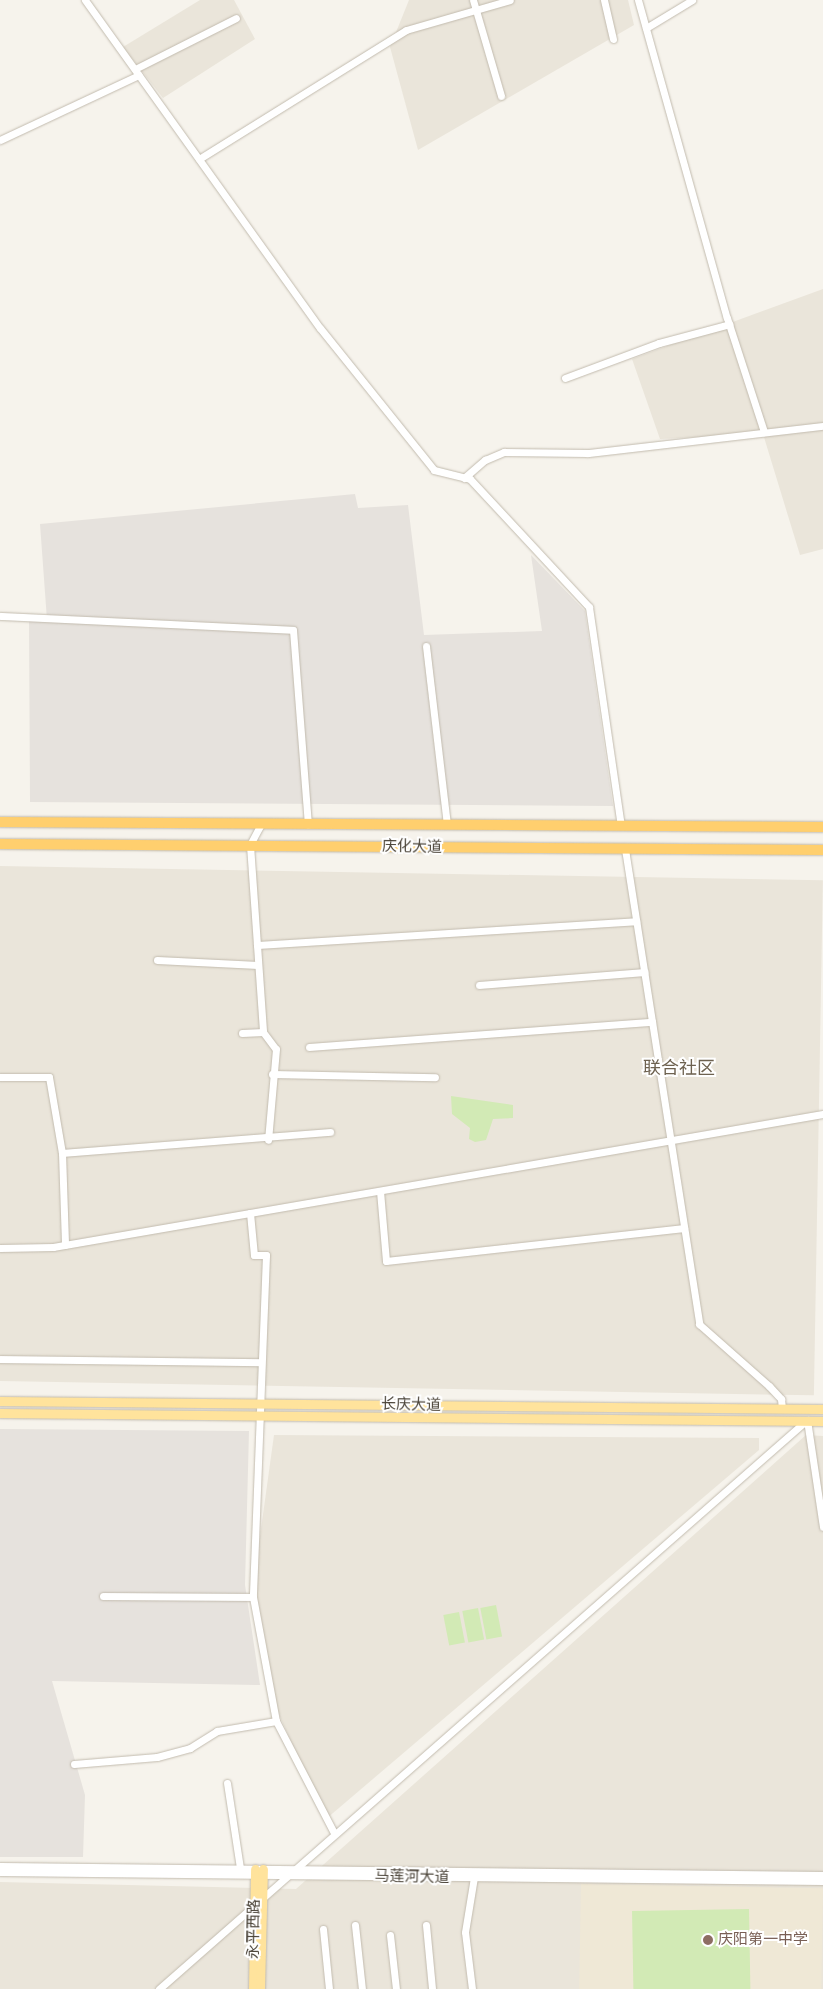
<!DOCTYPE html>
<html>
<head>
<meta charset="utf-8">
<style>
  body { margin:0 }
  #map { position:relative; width:823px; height:1989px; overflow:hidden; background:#f6f3ec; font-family:Rubik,"Noto Sans SC",sans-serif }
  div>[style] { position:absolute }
  .residential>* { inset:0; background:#eae5da; transform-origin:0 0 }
  .industrial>* { inset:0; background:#e6e2dd }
  .education>* { inset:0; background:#efe8d6; transform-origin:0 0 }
  .green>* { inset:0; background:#d2eab5; transform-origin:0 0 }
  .roads { filter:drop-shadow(0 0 1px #c2bbae) drop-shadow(0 0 1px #c2bbae) }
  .minor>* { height:7px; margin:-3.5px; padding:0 3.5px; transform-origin:3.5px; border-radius:3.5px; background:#fff }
  .major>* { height:9px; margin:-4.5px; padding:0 4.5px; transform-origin:4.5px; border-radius:4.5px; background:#ffe39c }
  .highway>* { height:10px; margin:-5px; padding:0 5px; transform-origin:5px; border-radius:5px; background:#ffcf6e }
  .dots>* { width:14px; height:14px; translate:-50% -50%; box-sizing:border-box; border:2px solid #fff; border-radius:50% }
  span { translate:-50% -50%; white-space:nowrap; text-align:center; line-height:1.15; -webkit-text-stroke:4px #fff; paint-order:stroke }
  .street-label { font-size:15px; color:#4b4439 }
  .education-label { font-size:15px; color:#785e54 }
  .left { translate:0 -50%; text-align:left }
  .quarter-label { font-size:18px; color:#6e6250 }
</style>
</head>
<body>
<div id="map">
  <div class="residential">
    <div style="clip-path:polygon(200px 0,234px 0,255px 39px,163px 98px,123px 47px)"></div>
    <div style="clip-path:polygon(409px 0,628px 0,634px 25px,418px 150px,390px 47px)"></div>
    <div style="clip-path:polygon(823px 289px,823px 549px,800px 555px,763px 434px,660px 439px,632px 359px)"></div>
    <div style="left:0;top:866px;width:823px;height:515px;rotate:1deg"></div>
    <div style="clip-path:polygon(274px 1435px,759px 1438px,759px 1450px,326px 1819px,272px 1699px,252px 1594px)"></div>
    <div style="clip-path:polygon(806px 1435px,823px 1436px,823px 1989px,0 1989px,0 1882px,296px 1889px)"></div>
  </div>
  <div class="industrial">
    <div style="clip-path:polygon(355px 494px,358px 508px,408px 505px,424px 635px,542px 631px,531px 555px,585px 611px,613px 806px,30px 802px,29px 619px,47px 620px,40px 524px)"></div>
    <div style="clip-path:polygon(0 1429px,249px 1431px,245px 1585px,260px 1685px,52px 1681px,85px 1795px,83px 1857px,0 1857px)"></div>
  </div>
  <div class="education">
    <div style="left:581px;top:1884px;width:242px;height:107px;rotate:1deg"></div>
  </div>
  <div class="green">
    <div style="clip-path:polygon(451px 1096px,513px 1105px,513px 1118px,493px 1119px,486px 1140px,475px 1142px,469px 1139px,470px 1128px,452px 1114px)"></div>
    <div style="left:496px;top:1605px;width:32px;height:16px;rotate:79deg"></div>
    <div style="left:478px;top:1608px;width:32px;height:16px;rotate:79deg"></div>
    <div style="left:459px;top:1612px;width:31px;height:16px;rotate:79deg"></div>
    <div style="left:749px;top:1909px;width:80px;height:117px;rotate:89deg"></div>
  </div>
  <div class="roads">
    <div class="minor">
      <div style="left:85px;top:0;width:403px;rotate:54.4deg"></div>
      <div style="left:320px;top:328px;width:182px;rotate:51.2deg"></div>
      <div style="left:434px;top:470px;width:37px;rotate:14deg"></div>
      <div style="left:470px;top:479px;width:175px;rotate:47.1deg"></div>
      <div style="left:589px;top:607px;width:221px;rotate:81.7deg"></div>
      <div style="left:473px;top:0;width:100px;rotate:73.7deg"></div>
      <div style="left:604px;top:0;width:40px;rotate:77deg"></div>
      <div style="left:638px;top:0;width:330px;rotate:74.4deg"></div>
      <div style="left:727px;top:318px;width:120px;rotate:72deg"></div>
      <div style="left:646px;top:28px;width:54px;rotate:-31.3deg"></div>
      <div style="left:135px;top:69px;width:113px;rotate:-26.8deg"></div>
      <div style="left:0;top:140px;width:153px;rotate:-25.1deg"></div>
      <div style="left:199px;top:159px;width:244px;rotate:-31.9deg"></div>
      <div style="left:406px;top:30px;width:108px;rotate:-16.1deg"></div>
      <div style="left:565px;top:378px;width:100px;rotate:-20.4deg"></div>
      <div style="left:659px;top:343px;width:73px;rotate:-15deg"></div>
      <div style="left:464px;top:478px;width:28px;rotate:-41deg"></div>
      <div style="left:485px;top:460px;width:21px;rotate:-23deg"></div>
      <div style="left:504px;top:452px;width:84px;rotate:0.7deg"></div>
      <div style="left:588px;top:453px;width:237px;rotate:-6.6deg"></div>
      <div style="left:0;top:616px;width:293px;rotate:2.7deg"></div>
      <div style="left:293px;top:630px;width:195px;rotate:85.6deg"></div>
      <div style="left:426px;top:646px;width:179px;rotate:83.3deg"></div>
      <div style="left:261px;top:824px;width:24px;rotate:118deg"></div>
      <div style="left:250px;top:845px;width:187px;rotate:86deg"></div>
      <div style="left:625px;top:849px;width:481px;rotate:81.1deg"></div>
      <div style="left:699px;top:1324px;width:94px;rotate:41.5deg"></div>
      <div style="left:769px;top:1386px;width:18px;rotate:47deg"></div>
      <div style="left:781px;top:1399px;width:9px;rotate:84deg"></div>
      <div style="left:257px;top:945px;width:380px;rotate:-3.6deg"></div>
      <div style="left:157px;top:960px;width:101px;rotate:2.8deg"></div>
      <div style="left:479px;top:985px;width:166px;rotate:-4.5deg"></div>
      <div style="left:242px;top:1033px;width:21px;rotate:-3deg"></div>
      <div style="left:263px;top:1032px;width:21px;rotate:53deg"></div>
      <div style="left:276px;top:1049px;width:91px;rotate:95deg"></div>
      <div style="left:309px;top:1047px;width:344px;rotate:-4.2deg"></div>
      <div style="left:272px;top:1074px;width:163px;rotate:1.1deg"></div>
      <div style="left:0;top:1077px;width:49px"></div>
      <div style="left:49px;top:1077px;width:77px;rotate:80.3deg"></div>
      <div style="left:62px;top:1153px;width:92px;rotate:88.1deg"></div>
      <div style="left:62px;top:1153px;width:269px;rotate:-4.5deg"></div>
      <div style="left:380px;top:1191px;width:70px;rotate:85.1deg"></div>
      <div style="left:386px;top:1261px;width:300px;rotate:-6.3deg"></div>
      <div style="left:250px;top:1213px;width:42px;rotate:84.6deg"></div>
      <div style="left:254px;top:1255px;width:12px"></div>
      <div style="left:266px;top:1255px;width:342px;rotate:92.2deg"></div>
      <div style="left:253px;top:1597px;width:126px;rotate:79.5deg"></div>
      <div style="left:276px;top:1721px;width:126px;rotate:62.6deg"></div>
      <div style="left:0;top:1248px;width:53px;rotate:-1.1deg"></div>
      <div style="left:53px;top:1247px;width:781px;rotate:-9.8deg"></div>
      <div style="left:0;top:1359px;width:260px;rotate:0.7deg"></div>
      <div style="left:807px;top:1420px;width:108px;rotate:81.5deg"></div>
      <div style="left:103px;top:1596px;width:150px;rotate:0.4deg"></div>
      <div style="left:74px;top:1764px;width:83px;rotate:-4.8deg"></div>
      <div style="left:157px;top:1757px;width:34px;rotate:-15deg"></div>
      <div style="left:190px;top:1748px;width:32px;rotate:-32deg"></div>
      <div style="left:217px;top:1731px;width:60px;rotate:-9.6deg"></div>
      <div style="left:227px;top:1783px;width:86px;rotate:81.3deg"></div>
      <div style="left:0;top:1866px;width:823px;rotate:0.63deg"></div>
      <div style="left:0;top:1872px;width:823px;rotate:0.63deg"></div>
      <div style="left:355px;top:1925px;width:64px;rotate:83.8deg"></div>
      <div style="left:426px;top:1925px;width:64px;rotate:84.6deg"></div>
      <div style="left:323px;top:1929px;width:60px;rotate:84.3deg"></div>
      <div style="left:390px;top:1935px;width:54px;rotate:83.7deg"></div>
      <div style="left:159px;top:1989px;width:862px;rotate:-41.29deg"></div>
      <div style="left:472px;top:1989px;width:57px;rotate:-97deg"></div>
      <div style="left:465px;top:1932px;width:56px;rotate:-80.7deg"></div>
    </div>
    <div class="major">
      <div style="left:0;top:1401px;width:823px;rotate:0.56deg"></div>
      <div style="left:0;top:1413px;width:823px;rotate:0.56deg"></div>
      <div style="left:253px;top:1989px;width:120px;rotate:-89deg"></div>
      <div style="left:260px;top:1989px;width:120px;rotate:-88.6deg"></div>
    </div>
    <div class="highway">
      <div style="left:0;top:822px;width:823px;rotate:0.35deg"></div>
      <div style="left:0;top:844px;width:823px;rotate:0.42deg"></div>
    </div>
  </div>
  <div class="dots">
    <div style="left:708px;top:1940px;background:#8d6e63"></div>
  </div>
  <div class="street-label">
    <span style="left:412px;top:847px;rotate:1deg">庆化大道</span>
    <span style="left:411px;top:1405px;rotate:1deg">长庆大道</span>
    <span style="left:412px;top:1877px;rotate:1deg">马莲河大道</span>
    <span style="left:254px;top:1929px;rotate:-89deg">永平西路</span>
  </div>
  <div class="education-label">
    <span class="left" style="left:718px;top:1940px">庆阳第一中学</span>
  </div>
  <div class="quarter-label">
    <span style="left:679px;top:1068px">联合社区</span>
  </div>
</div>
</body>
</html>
